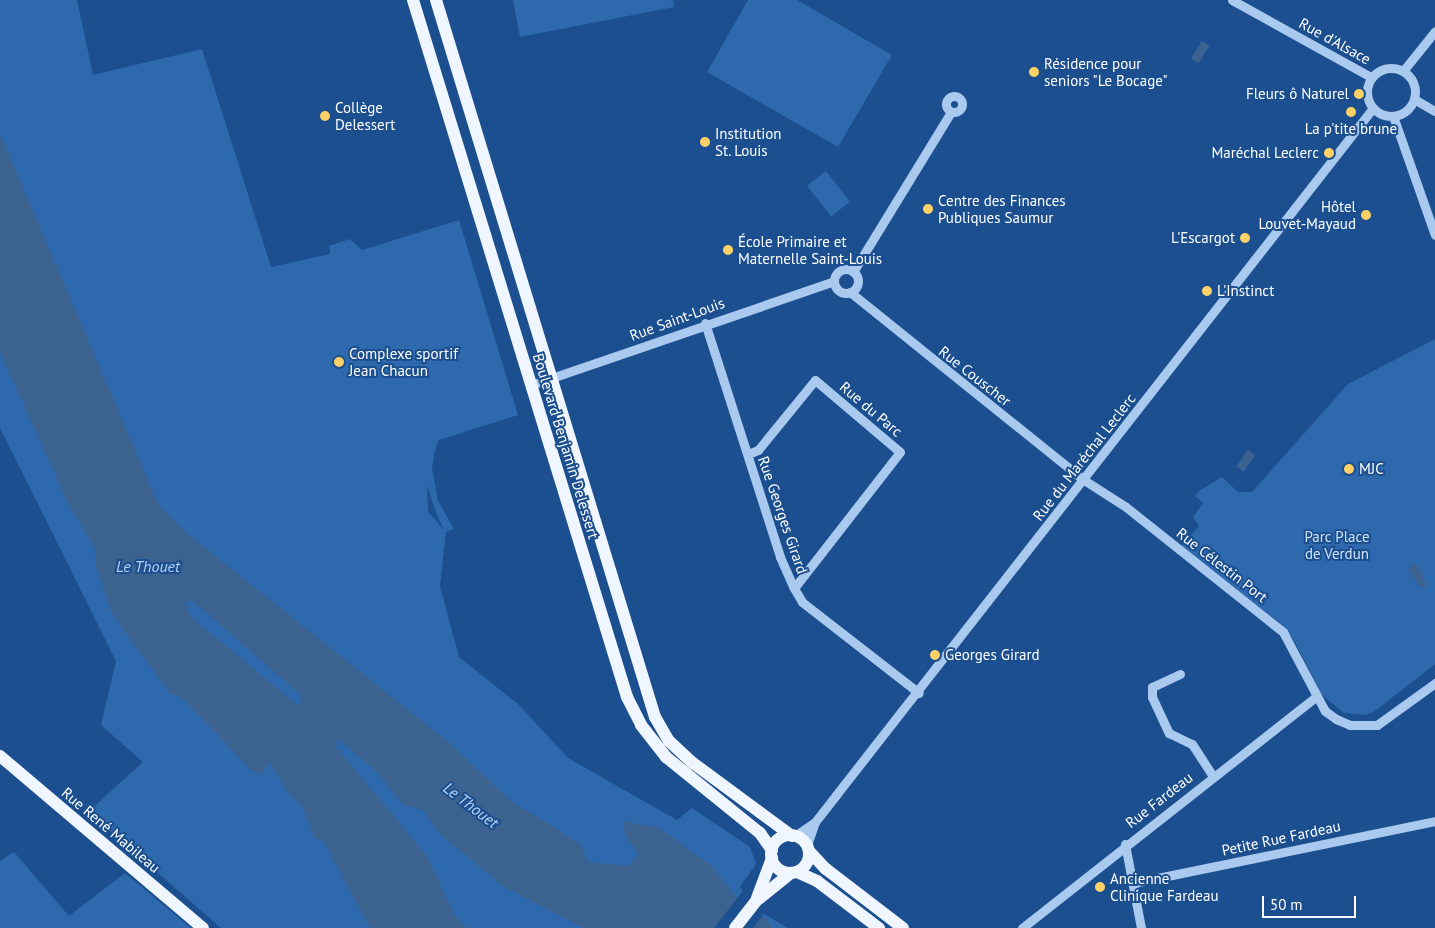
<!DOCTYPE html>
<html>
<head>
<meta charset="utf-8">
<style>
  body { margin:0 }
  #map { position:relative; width:1435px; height:928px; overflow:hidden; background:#1b4f8f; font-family:"PT Sans",sans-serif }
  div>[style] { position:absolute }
  .green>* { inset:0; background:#2e69ad; transform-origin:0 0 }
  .water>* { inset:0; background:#3c6290; transform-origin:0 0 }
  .pier>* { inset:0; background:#1b4f8f }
  .minor>* { height:9px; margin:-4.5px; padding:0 4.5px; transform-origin:4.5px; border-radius:4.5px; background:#a9c9ee }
  .minor>.ring { margin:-4.5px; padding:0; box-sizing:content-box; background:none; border:9px solid #a9c9ee; border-radius:50% }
  .major>* { height:12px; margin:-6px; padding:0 6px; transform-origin:6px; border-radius:6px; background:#f0f6ff }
  .major>.ring { margin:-6px; padding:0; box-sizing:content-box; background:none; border:12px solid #f0f6ff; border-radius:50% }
  .dots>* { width:14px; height:14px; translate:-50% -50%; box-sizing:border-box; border:2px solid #1b4f8f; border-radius:50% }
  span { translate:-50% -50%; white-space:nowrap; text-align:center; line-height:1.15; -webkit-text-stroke:4px #1b4f8f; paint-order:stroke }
  .street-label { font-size:15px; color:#fff }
  .poi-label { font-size:15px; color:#fff }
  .left { translate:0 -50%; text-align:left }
  .right { translate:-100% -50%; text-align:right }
  .park-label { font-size:15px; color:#cfe3fa }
  .water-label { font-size:16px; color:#b5d3f5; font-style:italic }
  .scale { position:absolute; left:1262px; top:896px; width:94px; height:22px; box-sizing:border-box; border:2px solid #fff; border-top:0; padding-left:6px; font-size:15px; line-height:18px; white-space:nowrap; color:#fff; -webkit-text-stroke:4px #1b4f8f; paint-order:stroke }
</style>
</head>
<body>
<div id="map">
  <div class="green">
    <div style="clip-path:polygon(evenodd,0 0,77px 0,93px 75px,202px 49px,271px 267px,330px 254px,329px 246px,350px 239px,362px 250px,459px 220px,518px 415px,439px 440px,435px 450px,432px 468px,438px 501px,454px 529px,446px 532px,440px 586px,459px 657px,518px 704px,568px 758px,677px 820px,692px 808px,750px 847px,756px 864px,740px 887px,743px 891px,737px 898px,788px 928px,221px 928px,88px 812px,143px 762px,101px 725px,116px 661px,0 428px,0 0,427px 485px,435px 510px,444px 530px,428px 512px,427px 485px)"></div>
    <div style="clip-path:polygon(513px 0,673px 0,674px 7px,520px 37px)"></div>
    <div style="clip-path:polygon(748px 0,797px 0,892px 55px,838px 147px,707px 72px)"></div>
    <div style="left:826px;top:171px;width:39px;height:24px;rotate:52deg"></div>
    <div style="clip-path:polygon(1435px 339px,1435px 664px,1375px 711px,1366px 715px,1344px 713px,1321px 694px,1295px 642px,1282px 625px,1181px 546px,1199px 526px,1193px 517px,1203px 503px,1195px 496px,1199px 491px,1222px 477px,1238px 492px,1252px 492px,1348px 384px)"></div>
    <div style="clip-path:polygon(14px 852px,69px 916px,125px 873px,191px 928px,0 928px,0 861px)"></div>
  </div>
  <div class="water">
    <div style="left:1202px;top:41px;width:9px;height:21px;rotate:32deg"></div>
    <div style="clip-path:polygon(evenodd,0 134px,158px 504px,190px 536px,448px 742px,510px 800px,581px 845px,588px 862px,628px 866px,639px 855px,625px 835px,623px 821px,659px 828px,712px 866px,737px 898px,767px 919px,772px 928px,584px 928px,503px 886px,441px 835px,424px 811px,403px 804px,377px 772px,338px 739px,336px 747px,427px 856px,454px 914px,466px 928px,370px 928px,324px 842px,315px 838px,302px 807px,288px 792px,269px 762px,262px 774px,251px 770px,182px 698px,170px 693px,112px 614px,95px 564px,95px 548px,69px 505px,0 352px,0 134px,185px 601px,193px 601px,302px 696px,302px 703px,296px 704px,191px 617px,185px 601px)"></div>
    <div style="left:1248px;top:450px;width:9px;height:20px;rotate:36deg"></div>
    <div style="clip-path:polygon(1412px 563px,1419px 567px,1427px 587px,1420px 587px,1408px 570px)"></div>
  </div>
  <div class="pier">
    <div style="clip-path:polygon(739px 896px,764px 914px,753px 928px,714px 928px)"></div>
  </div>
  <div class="minor">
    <div style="left:1232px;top:0;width:159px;rotate:29deg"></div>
    <div class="ring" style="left:1367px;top:68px;width:39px;height:39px"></div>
    <div style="left:1403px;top:71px;width:51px;rotate:-51.3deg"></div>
    <div class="ring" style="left:946px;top:96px;width:7px;height:7px"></div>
    <div style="left:1414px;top:99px;width:24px;rotate:30deg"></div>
    <div style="left:1393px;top:116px;width:126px;rotate:70.6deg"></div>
    <div class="ring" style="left:834px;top:269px;width:15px;height:15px"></div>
    <div style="left:853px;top:272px;width:188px;rotate:-58.5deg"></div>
    <div style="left:850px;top:292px;width:300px;rotate:38.8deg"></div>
    <div style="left:1084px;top:480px;width:50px;rotate:32.7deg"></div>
    <div style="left:1126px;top:507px;width:201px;rotate:38.5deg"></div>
    <div style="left:1283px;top:632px;width:89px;rotate:62deg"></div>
    <div style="left:1325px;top:711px;width:14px;rotate:36deg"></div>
    <div style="left:1336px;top:719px;width:15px;rotate:23deg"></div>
    <div style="left:1350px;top:725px;width:27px"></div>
    <div style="left:1377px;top:725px;width:72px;rotate:-35.9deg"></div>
    <div style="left:705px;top:323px;width:246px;rotate:72.2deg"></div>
    <div style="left:780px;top:557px;width:34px;rotate:66deg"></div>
    <div style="left:794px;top:588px;width:16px;rotate:60deg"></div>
    <div style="left:802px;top:602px;width:148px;rotate:37.9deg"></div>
    <div style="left:531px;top:385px;width:320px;rotate:-18.9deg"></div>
    <div style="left:748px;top:454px;width:11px;rotate:-22deg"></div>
    <div style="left:758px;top:450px;width:90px;rotate:-50.8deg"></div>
    <div style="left:815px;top:380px;width:111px;rotate:40.3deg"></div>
    <div style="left:900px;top:452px;width:172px;rotate:127.9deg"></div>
    <div style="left:1180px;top:674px;width:31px;rotate:155deg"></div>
    <div style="left:1152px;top:687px;width:10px;rotate:90deg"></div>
    <div style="left:1152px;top:697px;width:40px;rotate:65deg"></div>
    <div style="left:1169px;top:733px;width:25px;rotate:26deg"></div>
    <div style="left:1192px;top:744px;width:38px;rotate:57deg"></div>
    <div style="left:795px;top:836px;width:24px;rotate:-35deg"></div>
    <div style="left:1125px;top:844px;width:86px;rotate:79.2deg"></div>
    <div style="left:807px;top:845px;width:24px;rotate:-71deg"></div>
    <div style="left:815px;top:822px;width:34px;rotate:-52deg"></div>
    <div style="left:836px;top:795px;width:872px;rotate:-51.99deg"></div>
    <div style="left:1133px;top:883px;width:308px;rotate:-11.6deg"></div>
    <div style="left:1022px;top:928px;width:374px;rotate:-38.2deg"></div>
  </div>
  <div class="major">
    <div style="left:413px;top:0;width:729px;rotate:72.93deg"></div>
    <div style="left:627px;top:697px;width:31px;rotate:63deg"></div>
    <div style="left:641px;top:725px;width:41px;rotate:52deg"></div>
    <div style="left:666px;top:757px;width:121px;rotate:39deg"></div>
    <div style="left:760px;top:833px;width:21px;rotate:55deg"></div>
    <div style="left:436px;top:0;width:750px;rotate:73.02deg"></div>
    <div style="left:655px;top:717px;width:28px;rotate:60deg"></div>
    <div style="left:669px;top:741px;width:33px;rotate:43deg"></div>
    <div style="left:693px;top:763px;width:123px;rotate:36.4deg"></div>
    <div style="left:0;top:756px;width:266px;rotate:40.3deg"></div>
    <div class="ring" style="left:771px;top:835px;width:26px;height:26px"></div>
    <div style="left:809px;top:851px;width:25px;rotate:47deg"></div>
    <div style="left:826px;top:869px;width:97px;rotate:37.5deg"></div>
    <div style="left:797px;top:872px;width:22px;rotate:24deg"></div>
    <div style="left:817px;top:881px;width:78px;rotate:37.2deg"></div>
    <div style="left:757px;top:898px;width:43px;rotate:-69.4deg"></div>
    <div style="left:735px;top:928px;width:34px;rotate:-52deg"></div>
    <div style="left:756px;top:901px;width:45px;rotate:-38.7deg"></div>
  </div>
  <div class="dots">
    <div style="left:1034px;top:72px;background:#ffd166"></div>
    <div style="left:1359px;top:94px;background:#ffd166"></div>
    <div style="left:1351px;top:112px;background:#ffd166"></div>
    <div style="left:325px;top:116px;background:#ffd166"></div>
    <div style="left:705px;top:142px;background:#ffd166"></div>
    <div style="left:1329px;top:153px;background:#ffd166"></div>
    <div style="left:928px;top:209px;background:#ffd166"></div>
    <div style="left:1366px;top:215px;background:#ffd166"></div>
    <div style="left:1245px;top:238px;background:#ffd166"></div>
    <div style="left:728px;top:250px;background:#ffd166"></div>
    <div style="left:1207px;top:291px;background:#ffd166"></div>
    <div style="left:339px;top:362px;background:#ffd166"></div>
    <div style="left:1349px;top:469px;background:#ffd166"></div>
    <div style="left:935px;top:655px;background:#ffd166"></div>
    <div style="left:1100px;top:887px;background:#ffd166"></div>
  </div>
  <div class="street-label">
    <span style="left:1335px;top:41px;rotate:29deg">Rue d'Alsace</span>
    <span style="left:677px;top:319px;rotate:-20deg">Rue Saint-Louis</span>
    <span style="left:975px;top:376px;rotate:38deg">Rue Couscher</span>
    <span style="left:871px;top:409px;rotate:40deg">Rue du Parc</span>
    <span style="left:566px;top:446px;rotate:73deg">Boulevard Benjamin Delessert</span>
    <span style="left:1084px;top:457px;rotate:-52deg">Rue du Maréchal Leclerc</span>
    <span style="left:783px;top:515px;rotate:71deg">Rue Georges Girard</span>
    <span style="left:1222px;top:565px;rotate:38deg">Rue Célestin Port</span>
    <span style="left:1159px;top:800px;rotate:-38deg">Rue Fardeau</span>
    <span style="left:111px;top:830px;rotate:40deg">Rue René Mabileau</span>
    <span style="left:1281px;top:838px;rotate:-12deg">Petite Rue Fardeau</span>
  </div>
  <div class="poi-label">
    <span class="left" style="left:1044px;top:72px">Résidence pour<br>seniors "Le Bocage"</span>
    <span class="right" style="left:1349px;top:94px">Fleurs ô Naturel</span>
    <span class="left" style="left:335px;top:116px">Collège<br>Delessert</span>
    <span style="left:1351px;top:129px">La p'tite brune</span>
    <span class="left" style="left:715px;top:142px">Institution<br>St. Louis</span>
    <span class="right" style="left:1319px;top:153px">Maréchal Leclerc</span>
    <span class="left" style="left:938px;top:209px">Centre des Finances<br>Publiques Saumur</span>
    <span class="right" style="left:1356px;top:215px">Hôtel<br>Louvet-Mayaud</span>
    <span class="right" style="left:1235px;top:238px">L'Escargot</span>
    <span class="left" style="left:738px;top:250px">École Primaire et<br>Maternelle Saint-Louis</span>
    <span class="left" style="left:1217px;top:291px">L'Instinct</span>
    <span class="left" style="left:349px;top:362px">Complexe sportif<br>Jean Chacun</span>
    <span class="left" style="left:1359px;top:469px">MJC</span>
    <span class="left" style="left:945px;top:655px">Georges Girard</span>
    <span class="left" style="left:1110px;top:887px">Ancienne<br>Clinique Fardeau</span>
  </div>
  <div class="park-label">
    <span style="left:1337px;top:545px">Parc Place<br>de Verdun</span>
  </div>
  <div class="water-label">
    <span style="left:148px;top:566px">Le Thouet</span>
    <span style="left:471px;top:805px;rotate:37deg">Le Thouet</span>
  </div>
  <div class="scale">50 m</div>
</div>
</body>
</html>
